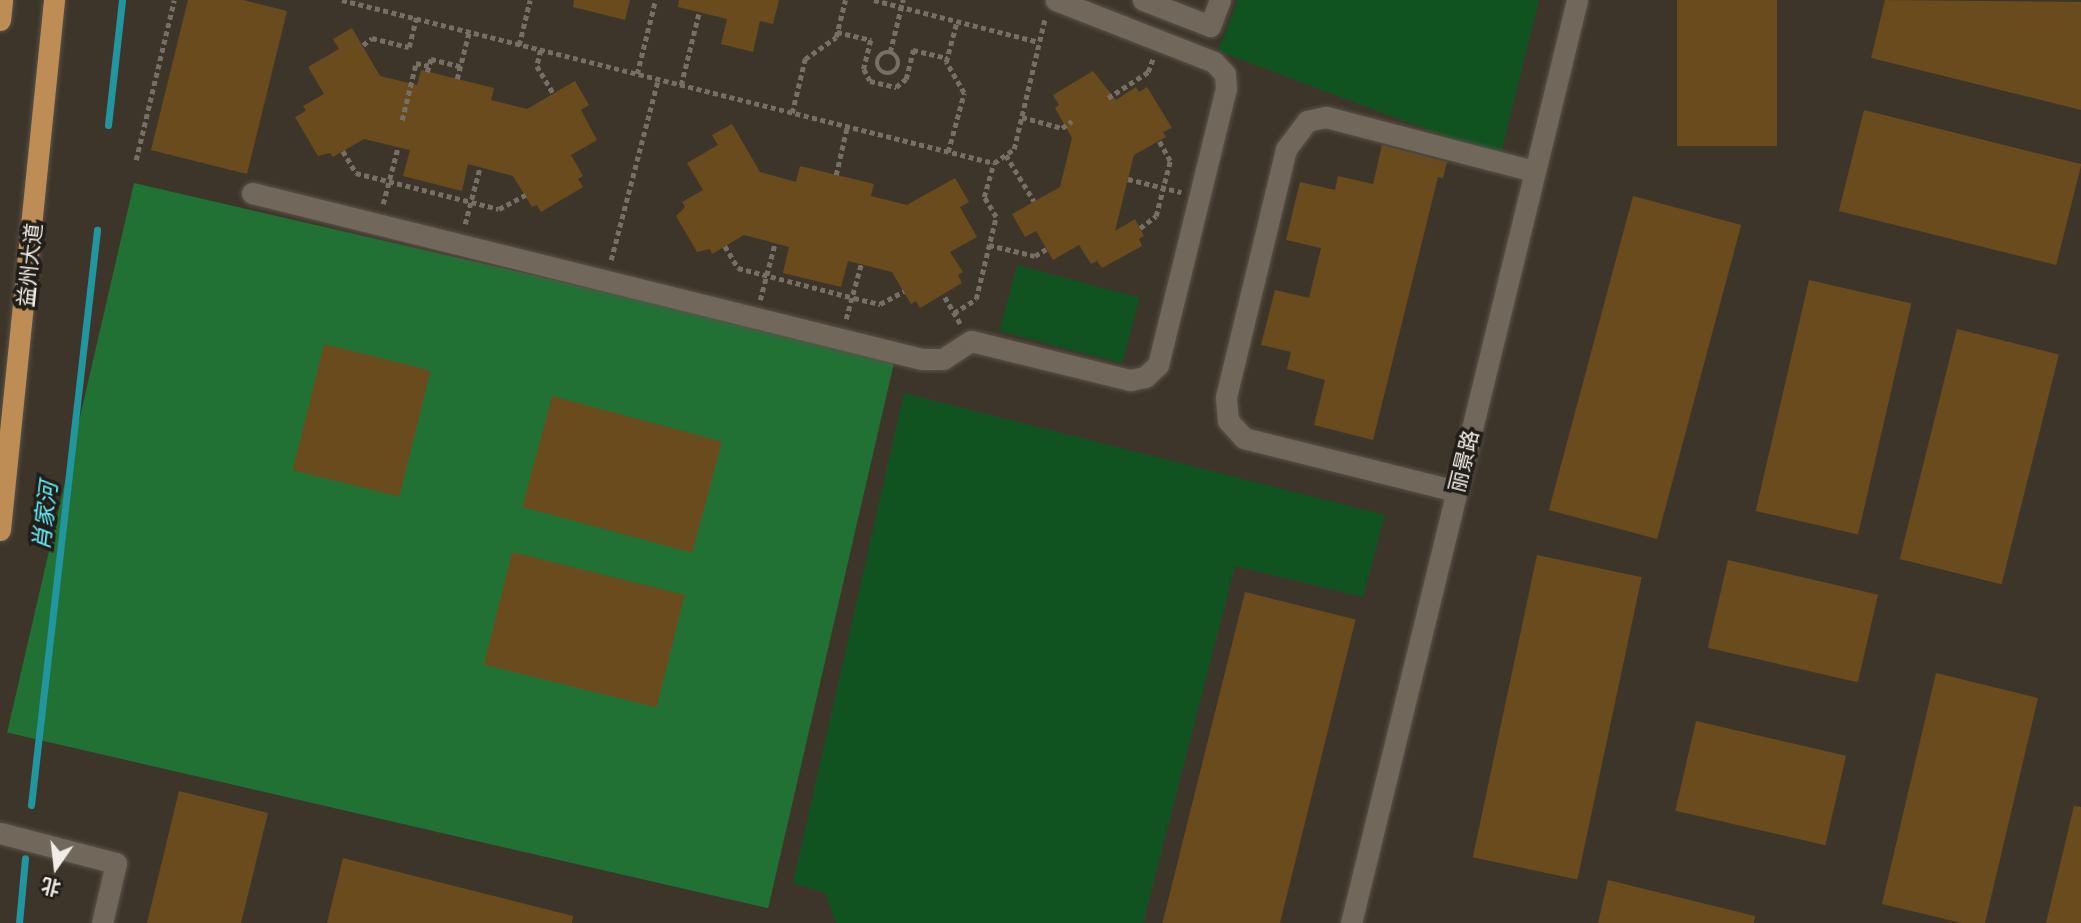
<!DOCTYPE html>
<html>
<head>
<meta charset="utf-8">
<style>
  body { margin:0 }
  #map { position:relative; width:2081px; height:923px; overflow:hidden; background:#3e352a; font-family:Quicksand,"Noto Sans SC",sans-serif }
  div>[style] { position:absolute }
  .green>* { inset:0; background:#115221; transform-origin:0 0 }
  .forest>* { inset:0; background:#227134; transform-origin:0 0 }
  .stream>* { height:7px; margin:-3.5px; padding:0 3.5px; transform-origin:3.5px; border-radius:3.5px; background:#22969f }
  .building>* { inset:0; background:#694b1e; transform-origin:0 0 }
  .path>* { height:4.5px; margin-top:-2.25px; transform-origin:0; background:repeating-linear-gradient(90deg,#776f65 0 5px,transparent 0 8.5px) }
  .path>.ring { margin:-2.25px; padding:0; box-sizing:content-box; background:none; border:4.5px solid #776f65; border-radius:50% }
  .roads { filter:drop-shadow(0 0 2px #595249) drop-shadow(0 0 2px #595249) }
  .minor>* { height:21px; margin:-10.5px; padding:0 10.5px; transform-origin:10.5px; border-radius:10.5px; background:#71675b }
  .major>* { height:21px; margin:-10.5px; padding:0 10.5px; transform-origin:10.5px; border-radius:10.5px; background:#be8d56 }
  span { translate:-50% -50%; white-space:nowrap; text-align:center; line-height:1.15; -webkit-text-stroke:7px #211d18; paint-order:stroke }
  .street-label { font-size:21px; color:#f1ece5 }
  .water-label { font-size:23px; color:#63effc; font-style:italic }
  .north { position:absolute; left:21px; top:832px; width:70px; height:70px; -webkit-text-stroke:5px #211d18; paint-order:stroke; rotate:194deg; font-size:19px; font-weight:700; line-height:28px; text-align:center; color:#f1ece5 }
  .north::after { content:''; display:block; margin:auto; width:24px; height:32px; background:#f1ece5; clip-path:polygon(50% 0,100% 100%,50% 72%,0 100%) }
</style>
</head>
<body>
<div id="map">
  <div class="green">
    <div style="clip-path:polygon(1238px 0,1539px 0,1500px 157px,1218px 51px)"></div>
    <div style="left:1017px;top:265px;width:127px;height:68px;rotate:15deg"></div>
    <div style="clip-path:polygon(904px 393px,1385px 515px,1363px 597px,1235px 566px,1143px 923px,836px 923px,825px 893px,793px 883px)"></div>
  </div>
  <div class="forest">
    <div style="left:134px;top:183px;width:781px;height:564px;rotate:13deg"></div>
  </div>
  <div class="stream">
    <div style="left:108px;top:125px;width:126px;rotate:-83.6deg"></div>
    <div style="left:31px;top:805px;width:579px;rotate:-83.45deg"></div>
    <div style="left:19px;top:923px;width:65px;rotate:-84.7deg"></div>
  </div>
  <div class="building">
    <div style="clip-path:polygon(188px 0,243px 0,287px 11px,247px 174px,151px 150px)"></div>
    <div style="clip-path:polygon(574px 0,630px 0,625px 20px,573px 7px)"></div>
    <div style="clip-path:polygon(679px 0,779px 0,773px 24px,760px 21px,753px 52px,721px 44px,727px 19px,678px 7px)"></div>
    <div style="left:1677px;top:0;width:100px;height:146px"></div>
    <div style="clip-path:polygon(1885px 0,2081px 2px,2081px 110px,1871px 58px)"></div>
    <div style="clip-path:polygon(352px 28px,380px 76px,417px 85px,421px 70px,494px 88px,491px 100px,527px 109px,575px 81px,589px 105px,581px 110px,597px 140px,571px 155px,583px 176px,578px 179px,583px 187px,541px 212px,537px 205px,532px 207px,513px 176px,468px 164px,462px 191px,403px 176px,410px 150px,364px 139px,333px 157px,330px 153px,318px 156px,295px 117px,306px 111px,303px 106px,324px 94px,308px 67px,339px 49px,333px 39px)"></div>
    <div style="clip-path:polygon(1093px 71px,1116px 100px,1136px 87px,1139px 92px,1147px 87px,1172px 128px,1163px 132px,1166px 137px,1134px 155px,1115px 231px,1135px 219px,1144px 236px,1139px 239px,1142px 246px,1102px 268px,1097px 261px,1091px 264px,1079px 245px,1053px 260px,1036px 231px,1025px 237px,1012px 214px,1060px 187px,1072px 138px,1055px 108px,1059px 105px,1053px 95px)"></div>
    <div style="left:1864px;top:110px;width:224px;height:104px;rotate:14deg"></div>
    <div style="clip-path:polygon(732px 124px,760px 172px,796px 182px,800px 166px,874px 184px,871px 196px,907px 205px,955px 178px,969px 202px,960px 207px,977px 237px,950px 252px,963px 272px,958px 275px,962px 283px,920px 308px,916px 301px,911px 304px,892px 272px,848px 261px,841px 287px,783px 273px,789px 247px,744px 235px,712px 254px,710px 249px,697px 252px,676px 216px,685px 207px,682px 202px,703px 190px,687px 163px,718px 145px,712px 135px)"></div>
    <div style="clip-path:polygon(1382px 145px,1447px 162px,1443px 178px,1438px 177px,1373px 440px,1314px 425px,1325px 380px,1287px 369px,1291px 352px,1261px 345px,1275px 290px,1309px 298px,1321px 248px,1286px 240px,1300px 182px,1335px 190px,1338px 176px,1373px 184px)"></div>
    <div style="left:1633px;top:196px;width:112px;height:325px;rotate:15deg"></div>
    <div style="left:1809px;top:280px;width:105px;height:237px;rotate:13deg"></div>
    <div style="left:1957px;top:329px;width:105px;height:237px;rotate:14deg"></div>
    <div style="left:324px;top:344px;width:110px;height:130px;rotate:14deg"></div>
    <div style="left:552px;top:396px;width:176px;height:115px;rotate:15deg"></div>
    <div style="left:512px;top:552px;width:178px;height:116px;rotate:14deg"></div>
    <div style="left:1537px;top:555px;width:107px;height:309px;rotate:12deg"></div>
    <div style="left:1728px;top:560px;width:154px;height:90px;rotate:13deg"></div>
    <div style="left:1245px;top:592px;width:114px;height:341px;rotate:14deg"></div>
    <div style="clip-path:polygon(1936px 673px,2038px 698px,1985px 923px,1962px 923px,1882px 904px)"></div>
    <div style="left:1696px;top:721px;width:154px;height:92px;rotate:13deg"></div>
    <div style="clip-path:polygon(179px 791px,268px 813px,241px 923px,147px 923px)"></div>
    <div style="clip-path:polygon(2074px 806px,2081px 807px,2081px 923px,2046px 923px)"></div>
    <div style="clip-path:polygon(343px 858px,573px 916px,572px 923px,327px 923px)"></div>
    <div style="clip-path:polygon(1608px 880px,1755px 916px,1754px 923px,1598px 923px)"></div>
  </div>
  <div class="path">
    <div style="left:342px;top:0;width:672px;rotate:14.04deg"></div>
    <div style="left:994px;top:163px;width:24px;rotate:-35deg"></div>
    <div style="left:1014px;top:149px;width:135px;rotate:-76.7deg"></div>
    <div style="left:874px;top:0;width:170px;rotate:14.3deg"></div>
    <div style="left:837px;top:32px;width:35px;rotate:13deg"></div>
    <div style="left:871px;top:40px;width:30px;rotate:104deg"></div>
    <div style="left:864px;top:69px;width:13px;rotate:63deg"></div>
    <div style="left:870px;top:81px;width:27px;rotate:13deg"></div>
    <div style="left:896px;top:87px;width:13px;rotate:-39deg"></div>
    <div style="left:906px;top:79px;width:30px;rotate:-76deg"></div>
    <div style="left:913px;top:50px;width:35px;rotate:13deg"></div>
    <div style="left:363px;top:45px;width:11px;rotate:-38deg"></div>
    <div style="left:372px;top:38px;width:38px;rotate:14deg"></div>
    <div style="left:409px;top:47px;width:30px;rotate:-76deg"></div>
    <div style="left:519px;top:45px;width:46px;rotate:-76.3deg"></div>
    <div style="left:541px;top:50px;width:16px;rotate:104deg"></div>
    <div style="left:537px;top:66px;width:33px;rotate:59deg"></div>
    <div class="ring" style="left:877px;top:52px;width:17.5px;height:17.5px"></div>
    <div style="left:890px;top:52px;width:54px;rotate:-76deg"></div>
    <div style="left:427px;top:72px;width:14px;rotate:-73deg"></div>
    <div style="left:431px;top:59px;width:30px;rotate:14deg"></div>
    <div style="left:637px;top:74px;width:75px;rotate:-76.1deg"></div>
    <div style="left:457px;top:79px;width:49px;rotate:-75.7deg"></div>
    <div style="left:681px;top:85px;width:75px;rotate:-76.1deg"></div>
    <div style="left:1108px;top:98px;width:48px;rotate:-33deg"></div>
    <div style="left:1148px;top:72px;width:15px;rotate:-70deg"></div>
    <div style="left:792px;top:113px;width:56px;rotate:-76.5deg"></div>
    <div style="left:805px;top:59px;width:38px;rotate:-35deg"></div>
    <div style="left:836px;top:37px;width:38px;rotate:-76deg"></div>
    <div style="left:1022px;top:117px;width:41px;rotate:15.4deg"></div>
    <div style="left:1062px;top:128px;width:12px;rotate:-35deg"></div>
    <div style="left:402px;top:120px;width:59px;rotate:-76.2deg"></div>
    <div style="left:416px;top:63px;width:13px;rotate:13deg"></div>
    <div style="left:343px;top:151px;width:26px;rotate:59deg"></div>
    <div style="left:356px;top:173px;width:147px;rotate:14.1deg"></div>
    <div style="left:499px;top:209px;width:30px;rotate:-28deg"></div>
    <div style="left:948px;top:152px;width:61px;rotate:-74.8deg"></div>
    <div style="left:964px;top:93px;width:36px;rotate:-120deg"></div>
    <div style="left:946px;top:62px;width:42px;rotate:-75deg"></div>
    <div style="left:1006px;top:155px;width:54px;rotate:58.7deg"></div>
    <div style="left:136px;top:160px;width:164px;rotate:-76.6deg"></div>
    <div style="left:836px;top:175px;width:49px;rotate:-77.1deg"></div>
    <div style="left:1128px;top:179px;width:55px;rotate:13.8deg"></div>
    <div style="left:383px;top:204px;width:59px;rotate:-75.3deg"></div>
    <div style="left:465px;top:224px;width:59px;rotate:-75.3deg"></div>
    <div style="left:1140px;top:228px;width:20px;rotate:-37deg"></div>
    <div style="left:1156px;top:216px;width:57px;rotate:-75.7deg"></div>
    <div style="left:1170px;top:161px;width:23px;rotate:-119deg"></div>
    <div style="left:989px;top:245px;width:47px;rotate:13.4deg"></div>
    <div style="left:1035px;top:256px;width:13px;rotate:-32deg"></div>
    <div style="left:725px;top:246px;width:26px;rotate:59deg"></div>
    <div style="left:738px;top:268px;width:120px;rotate:14.5deg"></div>
    <div style="left:854px;top:298px;width:27px;rotate:13deg"></div>
    <div style="left:880px;top:304px;width:27px;rotate:-28deg"></div>
    <div style="left:611px;top:260px;width:187px;rotate:-75.4deg"></div>
    <div style="left:945px;top:297px;width:32px;rotate:60deg"></div>
    <div style="left:760px;top:300px;width:59px;rotate:-75.3deg"></div>
    <div style="left:954px;top:313px;width:26px;rotate:-32deg"></div>
    <div style="left:976px;top:299px;width:84px;rotate:-76.3deg"></div>
    <div style="left:996px;top:217px;width:23px;rotate:-121deg"></div>
    <div style="left:984px;top:197px;width:35px;rotate:-74deg"></div>
    <div style="left:846px;top:319px;width:57px;rotate:-74.7deg"></div>
  </div>
  <div class="roads">
    <div class="minor">
      <div style="left:1143px;top:0;width:72px;rotate:21.2deg"></div>
      <div style="left:1210px;top:26px;width:28px;rotate:-69deg"></div>
      <div style="left:252px;top:193px;width:690px;rotate:13.92deg"></div>
      <div style="left:922px;top:359px;width:21px"></div>
      <div style="left:943px;top:359px;width:33px;rotate:-33deg"></div>
      <div style="left:971px;top:341px;width:164px;rotate:13.8deg"></div>
      <div style="left:1130px;top:380px;width:15px;rotate:-11deg"></div>
      <div style="left:1145px;top:377px;width:18px;rotate:-43deg"></div>
      <div style="left:1158px;top:365px;width:284px;rotate:-76.2deg"></div>
      <div style="left:1226px;top:89px;width:15px;rotate:-94deg"></div>
      <div style="left:1225px;top:74px;width:16px;rotate:-133deg"></div>
      <div style="left:1214px;top:62px;width:170px;rotate:-158.6deg"></div>
      <div style="left:1456px;top:491px;width:219px;rotate:-166deg"></div>
      <div style="left:1244px;top:438px;width:23px;rotate:-133deg"></div>
      <div style="left:1228px;top:421px;width:24px;rotate:-95deg"></div>
      <div style="left:1226px;top:397px;width:255px;rotate:-76.4deg"></div>
      <div style="left:1286px;top:149px;width:35px;rotate:-53deg"></div>
      <div style="left:1307px;top:121px;width:19px;rotate:-12deg"></div>
      <div style="left:1326px;top:117px;width:215px;rotate:14.6deg"></div>
      <div style="left:0;top:833px;width:120px;rotate:14.5deg"></div>
      <div style="left:116px;top:863px;width:62px;rotate:103.1deg"></div>
      <div style="left:1351px;top:923px;width:950px;rotate:-76.24deg"></div>
    </div>
    <div class="major">
      <div style="left:0;top:20px;width:20px;rotate:-84deg"></div>
      <div style="left:0;top:530px;width:533px;rotate:-84.18deg"></div>
    </div>
  </div>
  <div class="street-label">
    <span style="left:29px;top:265px;rotate:-84deg">益州大道</span>
    <span style="left:1463px;top:461px;rotate:-76deg">丽景路</span>
  </div>
  <div class="water-label">
    <span style="left:45px;top:516px;rotate:-83deg">肖家河</span>
  </div>
  <div class="north">北</div>
</div>
</body>
</html>
